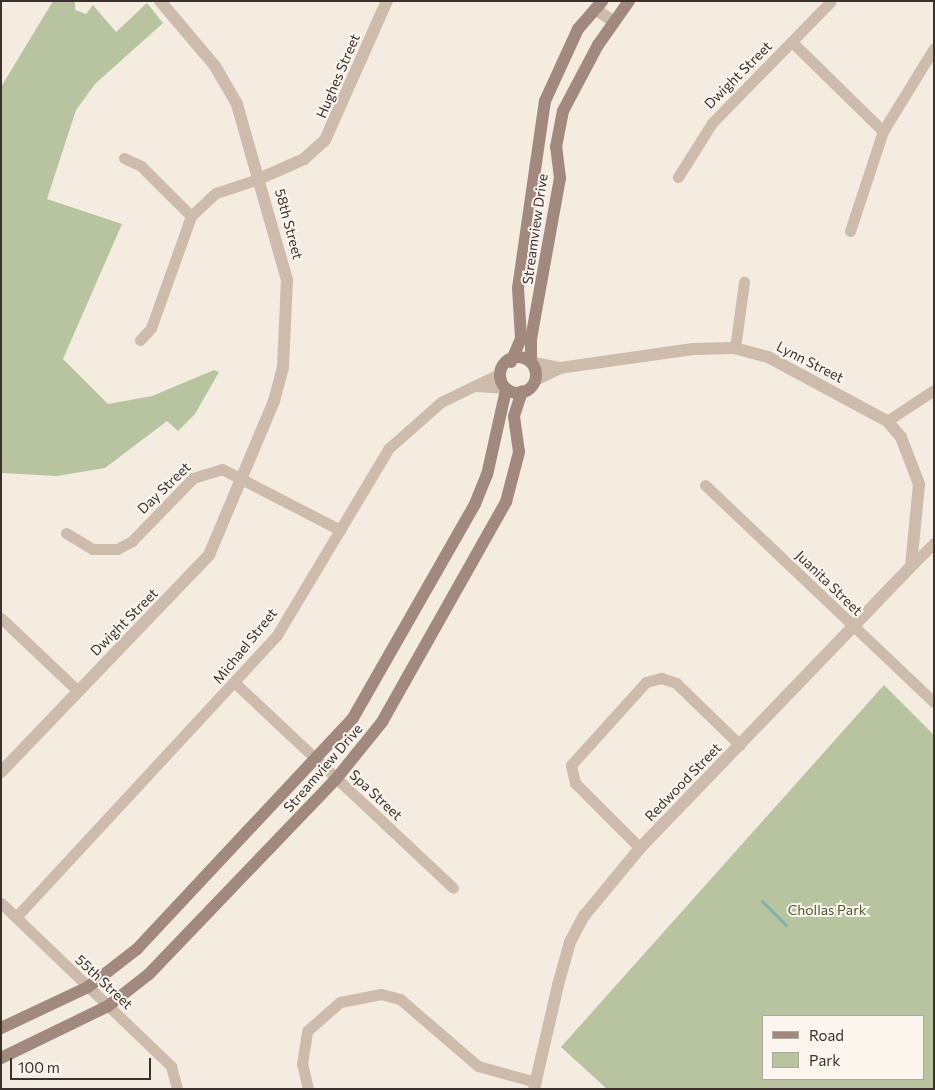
<!DOCTYPE html>
<html>
<head>
<meta charset="utf-8">
<style>
  body { margin:0 }
  #map { position:relative; width:935px; height:1090px; overflow:hidden; background:#f4ebe1; font-family:Commissioner,sans-serif }
  div>[style] { position:absolute }
  .green>* { inset:0; background:#b8c4a0 }
  .stream>* { height:3px; margin:-1.5px; padding:0 1.5px; transform-origin:1.5px; border-radius:1.5px; background:#7fb0b2 }
  .minor>* { height:11px; margin:-5.5px; padding:0 5.5px; transform-origin:5.5px; border-radius:5.5px; background:#cdbbac }
  .tertiary>* { height:12px; margin:-6px; padding:0 6px; transform-origin:6px; border-radius:6px; background:#cdbbac }
  .secondary>* { height:12px; margin:-6px; padding:0 6px; transform-origin:6px; border-radius:6px; background:#a18a7d }
  .secondary>.ring { margin:-6px; padding:0; box-sizing:content-box; background:none; border:12px solid #a18a7d; border-radius:50% }
  span { translate:-50% -50%; white-space:nowrap; text-align:center; line-height:1.15; -webkit-text-stroke:4px #fbf5ee; paint-order:stroke }
  .street-label { font-size:14px; color:#3b302b }
  .park-label { font-size:14px; color:#4a5a2e }
  .frame { position:absolute; inset:0; border:2px solid #3b302b; pointer-events:none }
  .legend { position:absolute; left:762px; top:1015px; width:162px; height:65px; box-sizing:border-box; background:#fbf5ee; border:1px solid #aea6a0; margin:0; padding:6px 9px; list-style:none; font-size:15px; color:#3b302b }
  .legend li { display:flex; align-items:center; gap:10px; height:25px }
  .legend b { width:25px; border:1px solid #aea6a0 }
  .scale { position:absolute; left:10px; top:1058px; width:141px; height:22px; box-sizing:border-box; border:2px solid #3b302b; border-top:0; padding-left:6px; font-size:15px; line-height:18px; white-space:nowrap; color:#3b302b; -webkit-text-stroke:4px #fbf5ee; paint-order:stroke }
</style>
</head>
<body>
<div id="map">
  <div class="green">
    <div style="clip-path:polygon(53px 1px,75px 1px,75px 10px,86px 14px,93px 5px,116px 32px,147px 3px,163px 23px,95px 84px,76px 110px,47px 199px,122px 224px,63px 359px,108px 404px,152px 396px,214px 370px,219px 372px,195px 414px,178px 431px,167px 421px,105px 468px,57px 476px,1px 473px,1px 87px)"></div>
    <div style="clip-path:polygon(evenodd,884px 685px,934px 735px,934px 1089px,607px 1089px,561px 1047px,884px 685px,764px 1016px,924px 1016px,924px 1079px,764px 1079px,764px 1016px)"></div>
  </div>
  <div class="stream">
    <div style="left:762px;top:901px;width:34px;rotate:45deg"></div>
  </div>
  <div class="minor">
    <div style="left:792px;top:42px;width:127px;rotate:44.4deg"></div>
    <div style="left:124px;top:158px;width:19px;rotate:25deg"></div>
    <div style="left:141px;top:166px;width:71px;rotate:45deg"></div>
    <div style="left:678px;top:177px;width:64px;rotate:-57.8deg"></div>
    <div style="left:712px;top:123px;width:170px;rotate:-45.7deg"></div>
    <div style="left:850px;top:231px;width:105px;rotate:-71.7deg"></div>
    <div style="left:883px;top:131px;width:97px;rotate:-58.4deg"></div>
    <div style="left:140px;top:340px;width:16px;rotate:-47deg"></div>
    <div style="left:151px;top:328px;width:119px;rotate:-70.3deg"></div>
    <div style="left:191px;top:216px;width:34px;rotate:-43deg"></div>
    <div style="left:216px;top:193px;width:47px;rotate:-18.4deg"></div>
    <div style="left:735px;top:348px;width:67px;rotate:-82.2deg"></div>
    <div style="left:476px;top:386px;width:27px;rotate:4deg"></div>
    <div style="left:887px;top:421px;width:56px;rotate:-33.4deg"></div>
    <div style="left:705px;top:485px;width:315px;rotate:43.5deg"></div>
    <div style="left:66px;top:533px;width:31px;rotate:31deg"></div>
    <div style="left:93px;top:549px;width:24px"></div>
    <div style="left:117px;top:549px;width:17px;rotate:-28deg"></div>
    <div style="left:132px;top:541px;width:88px;rotate:-45.9deg"></div>
    <div style="left:193px;top:478px;width:30px;rotate:-17deg"></div>
    <div style="left:222px;top:469px;width:133px;rotate:27.3deg"></div>
    <div style="left:911px;top:566px;width:33px;rotate:-45deg"></div>
    <div style="left:1px;top:618px;width:105px;rotate:43.5deg"></div>
    <div style="left:235px;top:683px;width:299px;rotate:43.2deg"></div>
    <div style="left:640px;top:848px;width:92px;rotate:-135deg"></div>
    <div style="left:575px;top:783px;width:18px;rotate:-103deg"></div>
    <div style="left:571px;top:765px;width:112px;rotate:-47.9deg"></div>
    <div style="left:646px;top:682px;width:16px;rotate:-15deg"></div>
    <div style="left:661px;top:678px;width:16px;rotate:18deg"></div>
    <div style="left:676px;top:683px;width:89px;rotate:44.1deg"></div>
    <div style="left:1px;top:903px;width:236px;rotate:43.8deg"></div>
    <div style="left:171px;top:1066px;width:24px;rotate:75deg"></div>
    <div style="left:16px;top:917px;width:384px;rotate:-47.2deg"></div>
    <div style="left:277px;top:635px;width:218px;rotate:-59.1deg"></div>
    <div style="left:389px;top:448px;width:69px;rotate:-41.5deg"></div>
    <div style="left:441px;top:402px;width:64px;rotate:-25.8deg"></div>
    <div style="left:308px;top:1089px;width:26px;rotate:-103deg"></div>
    <div style="left:302px;top:1064px;width:33px;rotate:-81deg"></div>
    <div style="left:307px;top:1031px;width:44px;rotate:-41.3deg"></div>
    <div style="left:340px;top:1002px;width:42px;rotate:-11deg"></div>
    <div style="left:381px;top:994px;width:20px;rotate:15deg"></div>
    <div style="left:400px;top:999px;width:103px;rotate:40.7deg"></div>
    <div style="left:478px;top:1066px;width:60px;rotate:15.4deg"></div>
  </div>
  <div class="tertiary">
    <div style="left:595px;top:9px;width:23px;rotate:34deg"></div>
    <div style="left:261px;top:178px;width:47px;rotate:-23.8deg"></div>
    <div style="left:304px;top:159px;width:28px;rotate:-42deg"></div>
    <div style="left:325px;top:140px;width:152px;rotate:-66deg"></div>
    <div style="left:534px;top:363px;width:26px;rotate:11deg"></div>
    <div style="left:1px;top:772px;width:301px;rotate:-46.2deg"></div>
    <div style="left:209px;top:555px;width:167px;rotate:-67.1deg"></div>
    <div style="left:274px;top:401px;width:35px;rotate:-75deg"></div>
    <div style="left:283px;top:367px;width:87px;rotate:-87.4deg"></div>
    <div style="left:287px;top:280px;width:183px;rotate:-105.9deg"></div>
    <div style="left:237px;top:104px;width:44px;rotate:-120.1deg"></div>
    <div style="left:215px;top:66px;width:85px;rotate:-130.2deg"></div>
    <div style="left:534px;top:1089px;width:107px;rotate:-77deg"></div>
    <div style="left:558px;top:985px;width:45px;rotate:-74.4deg"></div>
    <div style="left:570px;top:942px;width:30px;rotate:-62deg"></div>
    <div style="left:584px;top:916px;width:88px;rotate:-50.5deg"></div>
    <div style="left:640px;top:848px;width:391px;rotate:-46.1deg"></div>
    <div style="left:911px;top:566px;width:82px;rotate:-84.4deg"></div>
    <div style="left:919px;top:484px;width:50px;rotate:-111deg"></div>
    <div style="left:901px;top:437px;width:21px;rotate:-131deg"></div>
    <div style="left:887px;top:421px;width:135px;rotate:-151.7deg"></div>
    <div style="left:768px;top:357px;width:34px;rotate:-165deg"></div>
    <div style="left:735px;top:348px;width:42px;rotate:178.6deg"></div>
    <div style="left:693px;top:349px;width:134px;rotate:171.9deg"></div>
    <div style="left:560px;top:368px;width:25px;rotate:154deg"></div>
  </div>
  <div class="secondary">
    <div class="ring" style="left:500px;top:357px;width:24px;height:24px"></div>
    <div style="left:531px;top:360px;width:21px;rotate:-90deg"></div>
    <div style="left:531px;top:339px;width:164px;rotate:-79.8deg"></div>
    <div style="left:560px;top:178px;width:31px;rotate:-97deg"></div>
    <div style="left:556px;top:147px;width:37px;rotate:-79deg"></div>
    <div style="left:563px;top:111px;width:75px;rotate:-62.1deg"></div>
    <div style="left:598px;top:45px;width:54px;rotate:-54.8deg"></div>
    <div style="left:511px;top:362px;width:26px;rotate:-67deg"></div>
    <div style="left:521px;top:338px;width:50px;rotate:-93.4deg"></div>
    <div style="left:518px;top:288px;width:189px;rotate:-81.8deg"></div>
    <div style="left:545px;top:101px;width:79px;rotate:-65.4deg"></div>
    <div style="left:578px;top:29px;width:37px;rotate:-49deg"></div>
    <div style="left:1px;top:1028px;width:96px;rotate:-25.2deg"></div>
    <div style="left:88px;top:987px;width:62px;rotate:-37.8deg"></div>
    <div style="left:137px;top:949px;width:316px;rotate:-46.9deg"></div>
    <div style="left:353px;top:718px;width:246px;rotate:-60.3deg"></div>
    <div style="left:475px;top:504px;width:31px;rotate:-68deg"></div>
    <div style="left:487px;top:475px;width:87px;rotate:-77.4deg"></div>
    <div style="left:1px;top:1058px;width:119px;rotate:-25.9deg"></div>
    <div style="left:108px;top:1006px;width:52px;rotate:-38deg"></div>
    <div style="left:149px;top:974px;width:270px;rotate:-46.2deg"></div>
    <div style="left:336px;top:779px;width:73px;rotate:-51.1deg"></div>
    <div style="left:382px;top:722px;width:253px;rotate:-60.6deg"></div>
    <div style="left:506px;top:502px;width:52px;rotate:-75.4deg"></div>
    <div style="left:519px;top:452px;width:36px;rotate:-98deg"></div>
    <div style="left:514px;top:416px;width:26px;rotate:-72deg"></div>
  </div>
  <div class="street-label">
    <span style="left:738px;top:75px;rotate:-45deg">Dwight Street</span>
    <span style="left:338px;top:76px;rotate:-67deg">Hughes Street</span>
    <span style="left:289px;top:224px;rotate:75deg">58th Street</span>
    <span style="left:535px;top:229px;rotate:-82deg">Streamview Drive</span>
    <span style="left:810px;top:362px;rotate:27deg">Lynn Street</span>
    <span style="left:164px;top:488px;rotate:-44deg">Day Street</span>
    <span style="left:829px;top:583px;rotate:44deg">Juanita Street</span>
    <span style="left:124px;top:622px;rotate:-45deg">Dwight Street</span>
    <span style="left:245px;top:646px;rotate:-51deg">Michael Street</span>
    <span style="left:323px;top:768px;rotate:-49deg">Streamview Drive</span>
    <span style="left:683px;top:782px;rotate:-46deg">Redwood Street</span>
    <span style="left:376px;top:795px;rotate:43deg">Spa Street</span>
    <span style="left:104px;top:982px;rotate:43deg">55th Street</span>
  </div>
  <div class="park-label">
    <span style="left:827px;top:910px">Chollas Park</span>
  </div>
  <div class="frame"></div>
  <ul class="legend">
  <li><b style="height:6px;background:#a18a7d"></b>Road</li>
  <li><b style="height:14px;background:#b8c4a0"></b>Park</li>
  </ul>
  <div class="scale">100 m</div>
</div>
</body>
</html>
